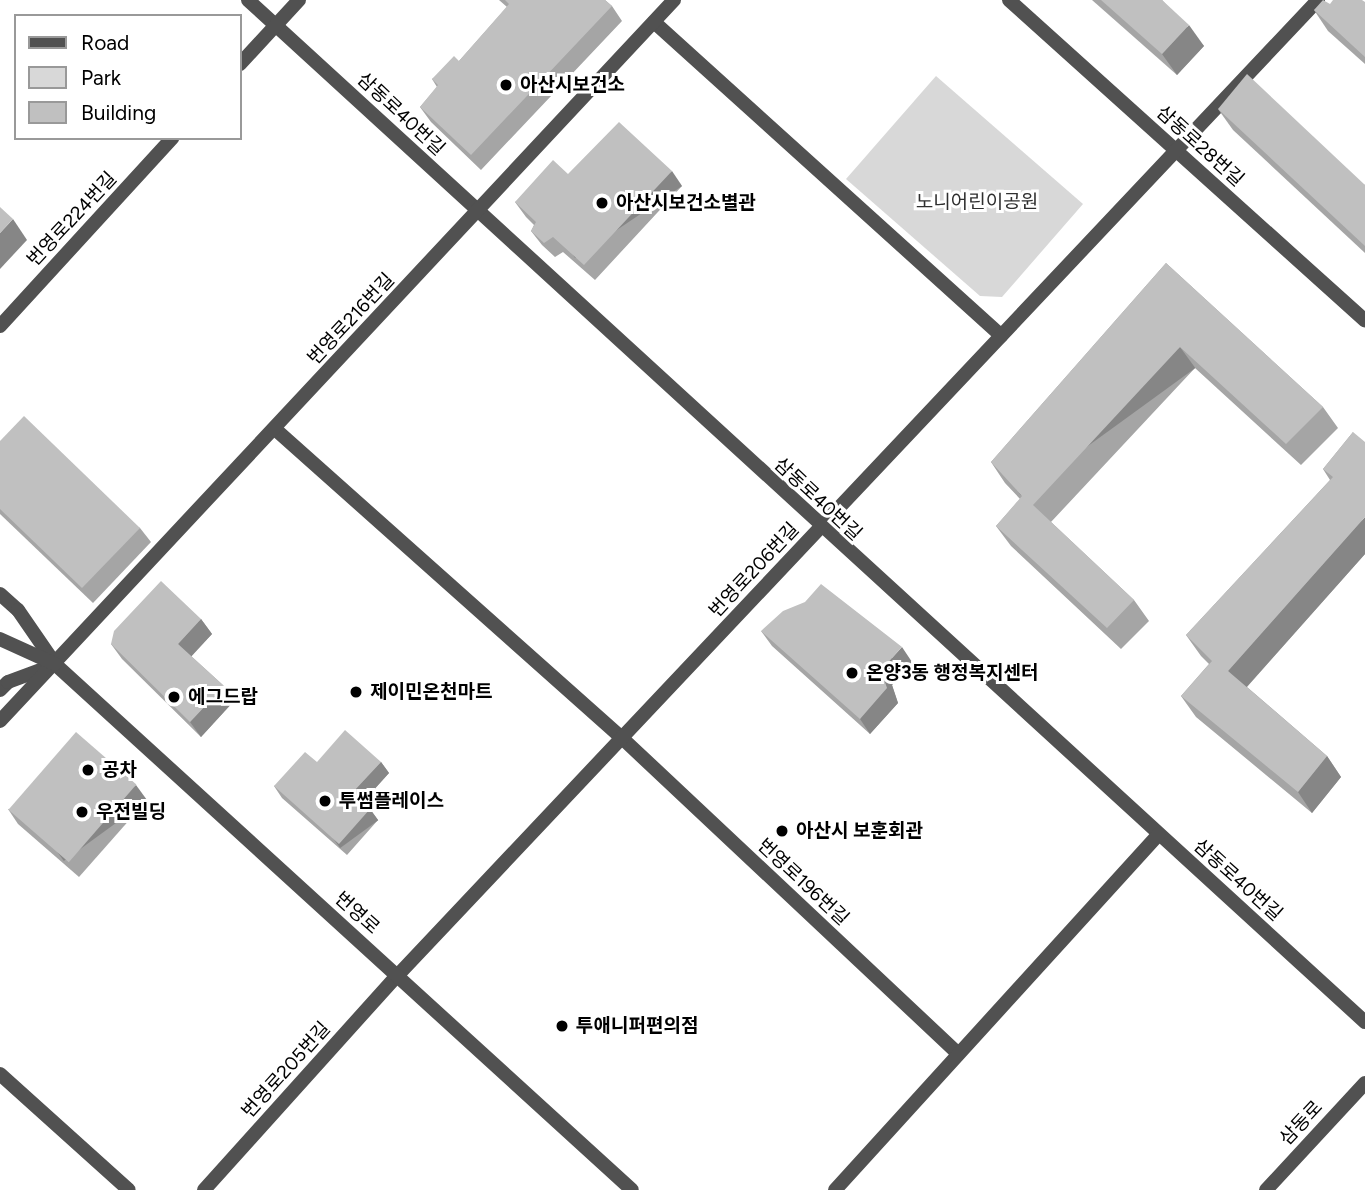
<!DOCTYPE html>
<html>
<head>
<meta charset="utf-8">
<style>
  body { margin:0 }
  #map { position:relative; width:1365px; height:1190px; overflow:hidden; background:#fff; font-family:Figtree,"Noto Sans KR",sans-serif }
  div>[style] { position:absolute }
  .green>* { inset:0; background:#d8d8d8 }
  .service>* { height:14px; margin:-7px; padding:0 7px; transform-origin:7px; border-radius:7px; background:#515151 }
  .minor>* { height:14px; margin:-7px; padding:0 7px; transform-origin:7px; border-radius:7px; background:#515151 }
  .tertiary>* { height:14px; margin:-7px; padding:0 7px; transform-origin:7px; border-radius:7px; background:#515151 }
  .wall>* { inset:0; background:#a5a5a5 }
  .shaded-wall>* { inset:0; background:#868686; transform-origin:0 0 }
  .building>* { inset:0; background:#c0c0c0; transform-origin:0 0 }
  .dots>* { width:19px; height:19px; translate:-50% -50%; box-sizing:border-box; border:4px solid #fff; border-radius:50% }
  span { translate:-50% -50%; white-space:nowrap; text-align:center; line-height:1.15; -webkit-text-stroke:6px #fff; paint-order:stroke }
  .poi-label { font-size:19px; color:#000; font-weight:700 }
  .left { translate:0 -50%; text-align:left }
  .street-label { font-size:19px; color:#000 }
  .park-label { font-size:19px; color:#2f2f2f }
  .legend { position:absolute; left:14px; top:14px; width:228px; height:126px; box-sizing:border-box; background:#fff; border:2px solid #999; margin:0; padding:9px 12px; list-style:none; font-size:21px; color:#000 }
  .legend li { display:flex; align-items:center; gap:14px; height:35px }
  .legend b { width:35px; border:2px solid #999 }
</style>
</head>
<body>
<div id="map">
  <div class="green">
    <div style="clip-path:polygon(936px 76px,1083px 204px,1002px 297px,980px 296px,846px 179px)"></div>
  </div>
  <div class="service">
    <div style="left:275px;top:429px;width:465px;rotate:41.7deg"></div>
  </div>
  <div class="minor">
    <div style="left:248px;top:0;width:1514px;rotate:42.46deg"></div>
    <div style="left:1009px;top:0;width:479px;rotate:42deg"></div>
    <div style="left:654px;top:22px;width:468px;rotate:42.1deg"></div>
    <div style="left:240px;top:64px;width:87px;rotate:-47.3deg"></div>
    <div style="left:0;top:326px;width:255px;rotate:-47.5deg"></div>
    <div style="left:0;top:690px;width:11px;rotate:-45deg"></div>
    <div style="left:8px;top:682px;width:46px;rotate:-20.4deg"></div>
    <div style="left:0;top:721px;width:987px;rotate:-46.93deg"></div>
    <div style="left:622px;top:738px;width:461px;rotate:43.2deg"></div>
    <div style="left:0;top:1074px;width:173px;rotate:42deg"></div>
    <div style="left:204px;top:1190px;width:288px;rotate:-48deg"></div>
    <div style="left:397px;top:976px;width:1342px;rotate:-46.66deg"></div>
    <div style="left:835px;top:1190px;width:481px;rotate:-47.7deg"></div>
  </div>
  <div class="tertiary">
    <div style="left:0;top:594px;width:24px;rotate:42deg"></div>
    <div style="left:18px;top:610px;width:67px;rotate:55.4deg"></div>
    <div style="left:56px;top:665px;width:779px;rotate:42.35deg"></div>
    <div style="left:0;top:639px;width:60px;rotate:24.4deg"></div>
    <div style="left:1266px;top:1190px;width:146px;rotate:-47.2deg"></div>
  </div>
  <div class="wall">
    <div style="clip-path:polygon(499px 0,605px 0,612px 6px,622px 21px,481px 170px,431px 122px,420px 107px,437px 87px,432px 79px,459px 61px,507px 7px)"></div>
    <div style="clip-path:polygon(1092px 0,1162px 0,1204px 46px,1177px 75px)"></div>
    <div style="clip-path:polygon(1365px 2px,1365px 64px,1328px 31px,1314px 10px,1330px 4px)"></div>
    <div style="clip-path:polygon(1218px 109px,1365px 185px,1365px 253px,1233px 130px)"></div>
    <div style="clip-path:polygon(568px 174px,682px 186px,595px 280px,563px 252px,555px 257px,542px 245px,531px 231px,534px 225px,526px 217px,515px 202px)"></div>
    <div style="clip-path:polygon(1166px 263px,1323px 407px,1338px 428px,1301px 465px,1195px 368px,1051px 522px,1134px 600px,1149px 621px,1121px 649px,1011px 546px,996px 526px,1020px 499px,1005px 483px,991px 462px)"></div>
    <div style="clip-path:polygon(1353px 432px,1365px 554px,1247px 687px,1327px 756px,1341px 777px,1312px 813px,1196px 717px,1181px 696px,1209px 664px,1201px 656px,1186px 635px,1330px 480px,1323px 469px)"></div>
    <div style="clip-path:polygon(0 441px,140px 528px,151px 542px,93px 603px,0 514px)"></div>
    <div style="clip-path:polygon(201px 619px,212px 634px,191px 656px,224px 686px,234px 701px,201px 737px,122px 659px,111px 644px)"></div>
    <div style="clip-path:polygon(761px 631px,912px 662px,892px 685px,898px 703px,870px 734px,772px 646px)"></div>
    <div style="clip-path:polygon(317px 762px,381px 762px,389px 773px,363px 802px,370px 809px,378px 820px,347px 855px,282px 798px,274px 786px)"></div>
    <div style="clip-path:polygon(147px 800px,79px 877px,18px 824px,8px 809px)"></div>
  </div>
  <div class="shaded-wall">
    <div style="clip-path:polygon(1189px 25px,1204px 46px,1177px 75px,1162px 54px)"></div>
    <div style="left:672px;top:171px;width:18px;height:129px;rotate:56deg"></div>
    <div style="clip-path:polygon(13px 219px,27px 240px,0 269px,0 233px)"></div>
    <div style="left:1180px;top:347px;width:26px;height:216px;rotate:54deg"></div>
    <div style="clip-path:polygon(1365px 517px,1365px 554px,1243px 691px,1228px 671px)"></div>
    <div style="clip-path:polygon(201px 619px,212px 634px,189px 659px,178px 644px)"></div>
    <div style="clip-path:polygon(902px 647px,912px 662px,892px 685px,898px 703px,870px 734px,860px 719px,881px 670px)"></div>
    <div style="clip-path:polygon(224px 686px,234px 701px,201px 737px,190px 722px)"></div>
    <div style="clip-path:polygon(1327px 756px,1341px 777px,1312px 813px,1298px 792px)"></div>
    <div style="clip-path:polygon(381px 762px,389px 773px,360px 805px,352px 793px)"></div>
    <div style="left:136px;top:785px;width:19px;height:103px;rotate:54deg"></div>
    <div style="left:370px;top:809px;width:14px;height:47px;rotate:54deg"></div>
  </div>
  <div class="building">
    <div style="clip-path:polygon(505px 0,605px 0,612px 6px,471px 155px,420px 107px,438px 85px,432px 79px,454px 56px,459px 61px,509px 4px)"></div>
    <div style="clip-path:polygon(1101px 0,1162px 0,1189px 25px,1162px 54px)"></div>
    <div style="clip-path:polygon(1323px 0,1330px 4px,1333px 0,1362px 0,1365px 2px,1365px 57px,1314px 10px)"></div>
    <div style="clip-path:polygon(1247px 74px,1365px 185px,1365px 246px,1218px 109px)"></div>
    <div style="clip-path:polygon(619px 122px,672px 171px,584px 265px,553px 237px,544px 243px,531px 231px,536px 222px,515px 202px,553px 160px,568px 174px)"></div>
    <div style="clip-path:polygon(0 207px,13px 219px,0 233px)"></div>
    <div style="clip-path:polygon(1166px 263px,1323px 407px,1286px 444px,1180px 347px,1033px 505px,1134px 600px,1107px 628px,996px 526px,1022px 496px,991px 462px)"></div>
    <div style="clip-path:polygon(24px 416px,140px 528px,82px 588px,0 509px,0 441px)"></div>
    <div style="clip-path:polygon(1353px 432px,1365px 442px,1365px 517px,1228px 671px,1327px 756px,1298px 792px,1181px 696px,1212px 661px,1186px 635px,1333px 477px,1323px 469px)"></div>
    <div style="clip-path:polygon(161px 581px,201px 619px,178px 644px,224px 686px,190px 722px,111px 644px,114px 631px)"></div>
    <div style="clip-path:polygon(821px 584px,902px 647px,881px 670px,887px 688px,860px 719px,761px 631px,783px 611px,805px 602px)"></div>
    <div style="clip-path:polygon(345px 730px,381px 762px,352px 793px,370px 809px,339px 844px,274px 786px,305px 752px,317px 762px)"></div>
    <div style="left:76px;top:732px;width:80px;height:103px;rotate:41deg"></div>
  </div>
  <div class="dots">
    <div style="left:506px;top:85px;background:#000"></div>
    <div style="left:602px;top:203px;background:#000"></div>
    <div style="left:852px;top:673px;background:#000"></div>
    <div style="left:356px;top:692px;background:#000"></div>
    <div style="left:174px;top:697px;background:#000"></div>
    <div style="left:88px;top:770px;background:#000"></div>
    <div style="left:325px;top:801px;background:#000"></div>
    <div style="left:82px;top:812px;background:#000"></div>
    <div style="left:782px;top:831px;background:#000"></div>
    <div style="left:562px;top:1026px;background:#000"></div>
  </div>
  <div class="poi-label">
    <span class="left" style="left:520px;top:85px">아산시보건소</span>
    <span class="left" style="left:616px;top:203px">아산시보건소별관</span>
    <span class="left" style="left:866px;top:673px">온양3동 행정복지센터</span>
    <span class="left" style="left:370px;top:692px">제이민온천마트</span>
    <span class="left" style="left:188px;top:697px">에그드랍</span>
    <span class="left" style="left:102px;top:770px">공차</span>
    <span class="left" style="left:339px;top:801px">투썸플레이스</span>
    <span class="left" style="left:96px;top:812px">우전빌딩</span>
    <span class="left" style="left:796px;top:831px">아산시 보훈회관</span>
    <span class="left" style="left:576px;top:1026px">투애니퍼편의점</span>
  </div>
  <div class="street-label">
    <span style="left:401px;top:114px;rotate:43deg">삼동로40번길</span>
    <span style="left:1200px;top:146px;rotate:42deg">삼동로28번길</span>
    <span style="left:72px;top:219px;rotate:-47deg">번영로224번길</span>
    <span style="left:351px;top:319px;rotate:-47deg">번영로216번길</span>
    <span style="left:818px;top:499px;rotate:43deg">삼동로40번길</span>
    <span style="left:754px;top:570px;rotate:-47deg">번영로206번길</span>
    <span style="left:1238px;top:880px;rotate:42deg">삼동로40번길</span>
    <span style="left:803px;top:882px;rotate:43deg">번영로196번길</span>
    <span style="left:357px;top:913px;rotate:42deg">번영로</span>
    <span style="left:286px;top:1070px;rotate:-48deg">번영로205번길</span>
    <span style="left:1301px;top:1123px;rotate:-47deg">삼동로</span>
  </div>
  <div class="park-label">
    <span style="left:977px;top:202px">노니어린이공원</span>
  </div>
  <ul class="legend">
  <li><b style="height:9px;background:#515151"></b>Road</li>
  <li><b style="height:19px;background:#d8d8d8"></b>Park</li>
  <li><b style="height:19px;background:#c0c0c0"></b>Building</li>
  </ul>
</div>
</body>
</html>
